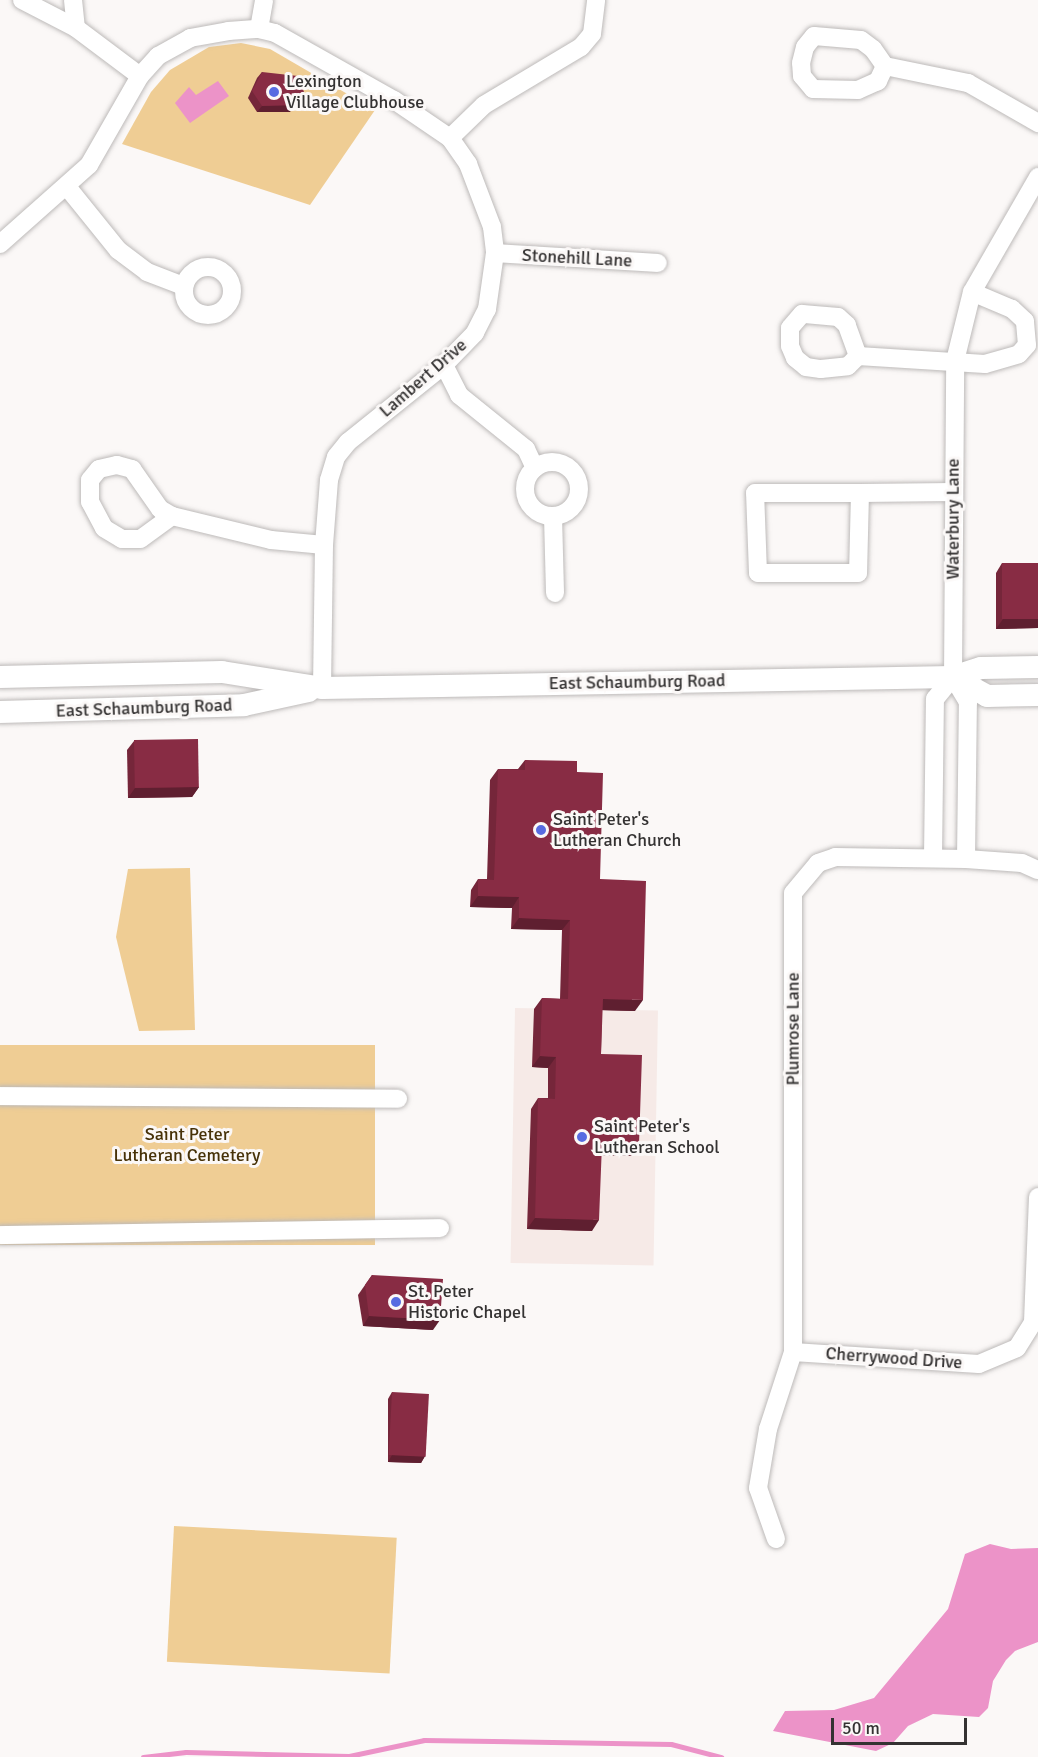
<!DOCTYPE html>
<html>
<head>
<meta charset="utf-8">
<style>
  body { margin:0 }
  #map { position:relative; width:1038px; height:1757px; overflow:hidden; background:#fbf8f7; font-family:Signika,sans-serif }
  div>[style] { position:absolute }
  .built>* { inset:0; background:#f6eae7; transform-origin:0 0 }
  .green>* { inset:0; background:#efcd94; transform-origin:0 0 }
  .water>* { inset:0; background:#ec93c8 }
  .stream>* { height:5px; margin:-2.5px; padding:0 2.5px; transform-origin:2.5px; border-radius:2.5px; background:#ec93c8 }
  .roads { filter:drop-shadow(0 0 2px #bdbab9) drop-shadow(0 0 2px #bdbab9) }
  .minor>* { height:18px; margin:-9px; padding:0 9px; transform-origin:9px; border-radius:9px; background:#fff }
  .minor>.ring { margin:-9px; padding:0; box-sizing:content-box; background:none; border:18px solid #fff; border-radius:50% }
  .major>* { height:22px; margin:-11px; padding:0 11px; transform-origin:11px; border-radius:11px; background:#fff }
  .wall>* { inset:0; background:#75263a }
  .shaded-wall>* { inset:0; background:#5f1f30 }
  .building>* { inset:0; background:#882c44; transform-origin:0 0 }
  .dots>* { width:16px; height:16px; translate:-50% -50%; box-sizing:border-box; border:3px solid #fbf8f7; border-radius:50% }
  span { translate:-50% -50%; white-space:nowrap; text-align:center; line-height:1.15; -webkit-text-stroke:6px #fbf8f7; paint-order:stroke }
  .poi-label { font-size:18px; color:#343232 }
  .left { translate:0 -50%; text-align:left }
  .street-label { font-size:18px; color:#343232 }
  .park-label { font-size:18px; color:#473208 }
  .scale { position:absolute; left:831px; top:1718px; width:136px; height:27px; box-sizing:border-box; border:3px solid #343232; border-top:0; padding-left:8px; font-size:18px; line-height:21px; white-space:nowrap; color:#343232; -webkit-text-stroke:4px #fbf8f7; paint-order:stroke }
</style>
</head>
<body>
<div id="map">
  <div class="built">
    <div style="left:515px;top:1008px;width:143px;height:255px;rotate:1deg"></div>
  </div>
  <div class="green">
    <div style="clip-path:polygon(241px 43px,270px 49px,375px 110px,310px 205px,122px 144px,151px 92px,170px 70px,209px 47px)"></div>
    <div style="clip-path:polygon(190px 868px,195px 1030px,139px 1031px,116px 937px,128px 869px)"></div>
    <div style="left:0;top:1045px;width:375px;height:200px"></div>
    <div style="left:174px;top:1526px;width:223px;height:136px;rotate:3deg"></div>
  </div>
  <div class="water">
    <div style="clip-path:polygon(218px 81px,229px 96px,190px 123px,175px 103px,189px 87px,196px 95px)"></div>
    <div style="clip-path:polygon(990px 1544px,1011px 1549px,1038px 1548px,1038px 1642px,1015px 1651px,1006px 1660px,993px 1681px,988px 1708px,979px 1717px,933px 1714px,908px 1726px,893px 1743px,876px 1751px,773px 1731px,785px 1711px,834px 1710px,874px 1698px,948px 1609px,965px 1554px)"></div>
  </div>
  <div class="stream">
    <div style="left:143px;top:1757px;width:43px;rotate:-6.6deg"></div>
    <div style="left:186px;top:1752px;width:163px;rotate:1.4deg"></div>
    <div style="left:349px;top:1756px;width:77px;rotate:-12deg"></div>
    <div style="left:424px;top:1740px;width:247px;rotate:0.9deg"></div>
    <div style="left:671px;top:1744px;width:52px;rotate:14.6deg"></div>
  </div>
  <div class="roads">
    <div class="minor">
      <div style="left:22px;top:0;width:61px;rotate:27.4deg"></div>
      <div style="left:76px;top:28px;width:80px;rotate:36.9deg"></div>
      <div style="left:73px;top:0;width:28px;rotate:84deg"></div>
      <div style="left:259px;top:29px;width:29px;rotate:-80deg"></div>
      <div style="left:814px;top:36px;width:47px;rotate:4.9deg"></div>
      <div style="left:861px;top:40px;width:15px;rotate:37deg"></div>
      <div style="left:873px;top:49px;width:21px;rotate:55deg"></div>
      <div style="left:885px;top:66px;width:17px;rotate:115deg"></div>
      <div style="left:878px;top:81px;width:22px;rotate:156deg"></div>
      <div style="left:858px;top:90px;width:45px;rotate:-178.7deg"></div>
      <div style="left:813px;top:89px;width:17px;rotate:-130deg"></div>
      <div style="left:802px;top:76px;width:13px;rotate:-94deg"></div>
      <div style="left:801px;top:63px;width:16px;rotate:-76deg"></div>
      <div style="left:805px;top:47px;width:14px;rotate:-51deg"></div>
      <div style="left:885px;top:66px;width:85px;rotate:11.6deg"></div>
      <div style="left:968px;top:83px;width:81px;rotate:29.7deg"></div>
      <div style="left:450px;top:138px;width:47px;rotate:-44.1deg"></div>
      <div style="left:484px;top:105px;width:113px;rotate:-30.9deg"></div>
      <div style="left:581px;top:47px;width:17px;rotate:-50deg"></div>
      <div style="left:592px;top:34px;width:34px;rotate:-83deg"></div>
      <div style="left:68px;top:188px;width:80px;rotate:51.1deg"></div>
      <div style="left:118px;top:250px;width:36px;rotate:37deg"></div>
      <div style="left:147px;top:272px;width:40px;rotate:21deg"></div>
      <div style="left:0;top:244px;width:119px;rotate:-41.6deg"></div>
      <div style="left:89px;top:165px;width:103px;rotate:-60.2deg"></div>
      <div style="left:140px;top:76px;width:27px;rotate:-48deg"></div>
      <div style="left:158px;top:56px;width:37px;rotate:-29deg"></div>
      <div style="left:190px;top:38px;width:39px;rotate:-10deg"></div>
      <div style="left:228px;top:31px;width:31px;rotate:-4deg"></div>
      <div style="left:259px;top:29px;width:16px;rotate:14deg"></div>
      <div style="left:275px;top:33px;width:137px;rotate:29.4deg"></div>
      <div style="left:394px;top:100px;width:68px;rotate:34.2deg"></div>
      <div style="left:450px;top:138px;width:32px;rotate:55deg"></div>
      <div style="left:468px;top:164px;width:67px;rotate:69.1deg"></div>
      <div style="left:492px;top:227px;width:26px;rotate:83deg"></div>
      <div style="left:495px;top:253px;width:57px;rotate:98.1deg"></div>
      <div style="left:487px;top:309px;width:27px;rotate:117deg"></div>
      <div style="left:475px;top:333px;width:45px;rotate:134.1deg"></div>
      <div style="left:444px;top:365px;width:123px;rotate:141.3deg"></div>
      <div style="left:348px;top:442px;width:19px;rotate:129deg"></div>
      <div style="left:336px;top:457px;width:24px;rotate:107deg"></div>
      <div style="left:329px;top:480px;width:65px;rotate:94.4deg"></div>
      <div style="left:324px;top:545px;width:143px;rotate:90.8deg"></div>
      <div style="left:495px;top:253px;width:163px;rotate:3.5deg"></div>
      <div class="ring" style="left:184px;top:267px;width:30px;height:30px"></div>
      <div style="left:858px;top:356px;width:33px;rotate:-110deg"></div>
      <div style="left:847px;top:325px;width:12px;rotate:-138deg"></div>
      <div style="left:838px;top:317px;width:36px;rotate:-175deg"></div>
      <div style="left:802px;top:314px;width:18px;rotate:131deg"></div>
      <div style="left:790px;top:328px;width:18px;rotate:90deg"></div>
      <div style="left:790px;top:346px;width:13px;rotate:67deg"></div>
      <div style="left:795px;top:358px;width:14px;rotate:39deg"></div>
      <div style="left:806px;top:367px;width:15px;rotate:8deg"></div>
      <div style="left:821px;top:369px;width:27px;rotate:-6deg"></div>
      <div style="left:848px;top:366px;width:14px;rotate:-45deg"></div>
      <div style="left:858px;top:356px;width:127px;rotate:3.6deg"></div>
      <div style="left:985px;top:364px;width:35px;rotate:-16deg"></div>
      <div style="left:1019px;top:354px;width:12px;rotate:-48deg"></div>
      <div style="left:1027px;top:345px;width:24px;rotate:-95deg"></div>
      <div style="left:1025px;top:321px;width:18px;rotate:-137deg"></div>
      <div style="left:1012px;top:309px;width:43px;rotate:-157deg"></div>
      <div style="left:444px;top:365px;width:34px;rotate:63deg"></div>
      <div style="left:459px;top:395px;width:86px;rotate:38.9deg"></div>
      <div style="left:526px;top:449px;width:21px;rotate:65deg"></div>
      <div class="ring" style="left:525px;top:462px;width:36px;height:36px"></div>
      <div style="left:117px;top:465px;width:16px;rotate:15deg"></div>
      <div style="left:132px;top:469px;width:49px;rotate:55deg"></div>
      <div style="left:160px;top:509px;width:14px;rotate:30deg"></div>
      <div style="left:172px;top:516px;width:39px;rotate:144deg"></div>
      <div style="left:140px;top:539px;width:18px;rotate:180deg"></div>
      <div style="left:122px;top:539px;width:21px;rotate:-149deg"></div>
      <div style="left:104px;top:528px;width:30px;rotate:-118deg"></div>
      <div style="left:90px;top:502px;width:22px;rotate:-90deg"></div>
      <div style="left:90px;top:480px;width:14px;rotate:-51deg"></div>
      <div style="left:99px;top:469px;width:18px;rotate:-13deg"></div>
      <div style="left:860px;top:493px;width:80px;rotate:91.4deg"></div>
      <div style="left:858px;top:573px;width:100px;rotate:180deg"></div>
      <div style="left:758px;top:573px;width:80px;rotate:-92.1deg"></div>
      <div style="left:755px;top:493px;width:105px"></div>
      <div style="left:860px;top:493px;width:94px;rotate:-0.6deg"></div>
      <div style="left:172px;top:516px;width:102px;rotate:13.6deg"></div>
      <div style="left:271px;top:540px;width:53px;rotate:5.4deg"></div>
      <div style="left:553px;top:516px;width:77px;rotate:88.5deg"></div>
      <div style="left:933px;top:858px;width:159px;rotate:-89.3deg"></div>
      <div style="left:935px;top:699px;width:28px;rotate:-51deg"></div>
      <div style="left:966px;top:859px;width:157px;rotate:-89.3deg"></div>
      <div style="left:968px;top:702px;width:29px;rotate:-121deg"></div>
      <div style="left:953px;top:677px;width:316px;rotate:-89.6deg"></div>
      <div style="left:955px;top:361px;width:71px;rotate:-76.2deg"></div>
      <div style="left:972px;top:292px;width:133px;rotate:-60.1deg"></div>
      <div style="left:0;top:1096px;width:398px;rotate:0.4deg"></div>
      <div style="left:0;top:1235px;width:440px;rotate:-0.9deg"></div>
      <div style="left:793px;top:1352px;width:186px;rotate:3.7deg"></div>
      <div style="left:979px;top:1364px;width:41px;rotate:-22.8deg"></div>
      <div style="left:1017px;top:1348px;width:31px;rotate:-58deg"></div>
      <div style="left:1033px;top:1322px;width:125px;rotate:-87.7deg"></div>
      <div style="left:776px;top:1539px;width:54px;rotate:-109.4deg"></div>
      <div style="left:758px;top:1488px;width:60px;rotate:-80.4deg"></div>
      <div style="left:768px;top:1429px;width:81px;rotate:-72deg"></div>
      <div style="left:793px;top:1352px;width:459px;rotate:-90deg"></div>
      <div style="left:793px;top:893px;width:39px;rotate:-50deg"></div>
      <div style="left:818px;top:863px;width:18px;rotate:-19deg"></div>
      <div style="left:835px;top:857px;width:131px;rotate:0.9deg"></div>
      <div style="left:966px;top:859px;width:56px;rotate:4.1deg"></div>
      <div style="left:1022px;top:863px;width:17px;rotate:24deg"></div>
    </div>
    <div class="major">
      <div style="left:0;top:677px;width:222px;rotate:-1.3deg"></div>
      <div style="left:222px;top:672px;width:101px;rotate:9.1deg"></div>
      <div style="left:322px;top:688px;width:631px;rotate:-1deg"></div>
      <div style="left:953px;top:677px;width:29px;rotate:-18deg"></div>
      <div style="left:981px;top:668px;width:57px;rotate:-1deg"></div>
      <div style="left:953px;top:677px;width:39px;rotate:29deg"></div>
      <div style="left:987px;top:696px;width:51px;rotate:-1.1deg"></div>
      <div style="left:0;top:712px;width:244px;rotate:-1.6deg"></div>
      <div style="left:244px;top:705px;width:66px;rotate:-12.2deg"></div>
    </div>
  </div>
  <div class="wall">
    <div style="clip-path:polygon(262px 72px,290px 112px,257px 112px,248px 98px,257px 78px)"></div>
    <div style="clip-path:polygon(1002px 563px,1038px 628px,996px 629px,996px 573px)"></div>
    <div style="clip-path:polygon(134px 741px,199px 787px,192px 797px,128px 798px,127px 750px)"></div>
    <div style="clip-path:polygon(525px 760px,577px 772px,600px 879px,635px 1011px,602px 1010px,601px 1054px,639px 1145px,631px 1156px,601px 1155px,592px 1231px,527px 1229px,531px 1109px,538px 1098px,548px 1098px,548px 1068px,532px 1067px,534px 1009px,542px 998px,560px 999px,562px 930px,511px 929px,512px 908px,470px 907px,471px 890px,478px 879px,487px 879px,490px 780px,498px 769px,518px 769px)"></div>
    <div style="clip-path:polygon(372px 1275px,433px 1330px,363px 1326px,358px 1295px)"></div>
    <div style="clip-path:polygon(392px 1392px,425px 1456px,421px 1463px,388px 1462px,388px 1399px)"></div>
  </div>
  <div class="shaded-wall">
    <div style="clip-path:polygon(295px 105px,290px 112px,257px 112px,262px 106px)"></div>
    <div style="clip-path:polygon(1003px 619px,1038px 619px,1038px 628px,996px 629px)"></div>
    <div style="clip-path:polygon(199px 787px,192px 797px,128px 798px,135px 788px)"></div>
    <div style="clip-path:polygon(478px 896px,519px 897px,512px 908px,470px 907px)"></div>
    <div style="clip-path:polygon(519px 918px,570px 920px,562px 930px,511px 929px)"></div>
    <div style="clip-path:polygon(603px 999px,643px 1000px,635px 1011px,595px 1010px)"></div>
    <div style="clip-path:polygon(540px 1056px,556px 1057px,548px 1068px,532px 1067px)"></div>
    <div style="clip-path:polygon(602px 1144px,639px 1145px,631px 1156px,594px 1155px)"></div>
    <div style="clip-path:polygon(535px 1218px,599px 1220px,592px 1231px,527px 1229px)"></div>
    <div style="clip-path:polygon(369px 1316px,440px 1320px,433px 1330px,363px 1326px)"></div>
    <div style="clip-path:polygon(392px 1455px,425px 1456px,421px 1463px,388px 1462px)"></div>
  </div>
  <div class="building">
    <div style="clip-path:polygon(262px 72px,298px 76px,304px 92px,295px 105px,262px 106px,252px 91px)"></div>
    <div style="left:1002px;top:563px;width:36px;height:56px"></div>
    <div style="left:198px;top:739px;width:48px;height:64px;rotate:89deg"></div>
    <div style="clip-path:polygon(525px 760px,577px 761px,577px 772px,603px 773px,600px 879px,646px 881px,643px 1000px,603px 999px,601px 1054px,642px 1055px,639px 1145px,602px 1144px,599px 1220px,535px 1218px,538px 1098px,555px 1099px,556px 1057px,540px 1056px,542px 998px,568px 999px,570px 920px,519px 918px,519px 897px,478px 896px,478px 879px,494px 880px,498px 769px,525px 770px)"></div>
    <div style="clip-path:polygon(372px 1275px,443px 1279px,440px 1320px,369px 1316px,365px 1285px)"></div>
    <div style="left:392px;top:1392px;width:37px;height:63px;rotate:3deg"></div>
  </div>
  <div class="dots">
    <div style="left:274px;top:92px;background:#576be1"></div>
    <div style="left:541px;top:830px;background:#576be1"></div>
    <div style="left:582px;top:1137px;background:#576be1"></div>
    <div style="left:396px;top:1302px;background:#576be1"></div>
  </div>
  <div class="poi-label">
    <span class="left" style="left:286px;top:92px">Lexington<br>Village Clubhouse</span>
    <span class="left" style="left:553px;top:830px">Saint Peter's<br>Lutheran Church</span>
    <span class="left" style="left:594px;top:1137px">Saint Peter's<br>Lutheran School</span>
    <span class="left" style="left:408px;top:1302px">St. Peter<br>Historic Chapel</span>
  </div>
  <div class="street-label">
    <span style="left:577px;top:258px;rotate:3deg">Stonehill Lane</span>
    <span style="left:423px;top:378px;rotate:-41deg">Lambert Drive</span>
    <span style="left:953px;top:519px;rotate:-90deg">Waterbury Lane</span>
    <span style="left:637px;top:682px;rotate:-1deg">East Schaumburg Road</span>
    <span style="left:144px;top:708px;rotate:-2deg">East Schaumburg Road</span>
    <span style="left:793px;top:1029px;rotate:-90deg">Plumrose Lane</span>
    <span style="left:894px;top:1358px;rotate:4deg">Cherrywood Drive</span>
  </div>
  <div class="park-label">
    <span style="left:187px;top:1145px">Saint Peter<br>Lutheran Cemetery</span>
  </div>
  <div class="scale">50 m</div>
</div>
</body>
</html>
